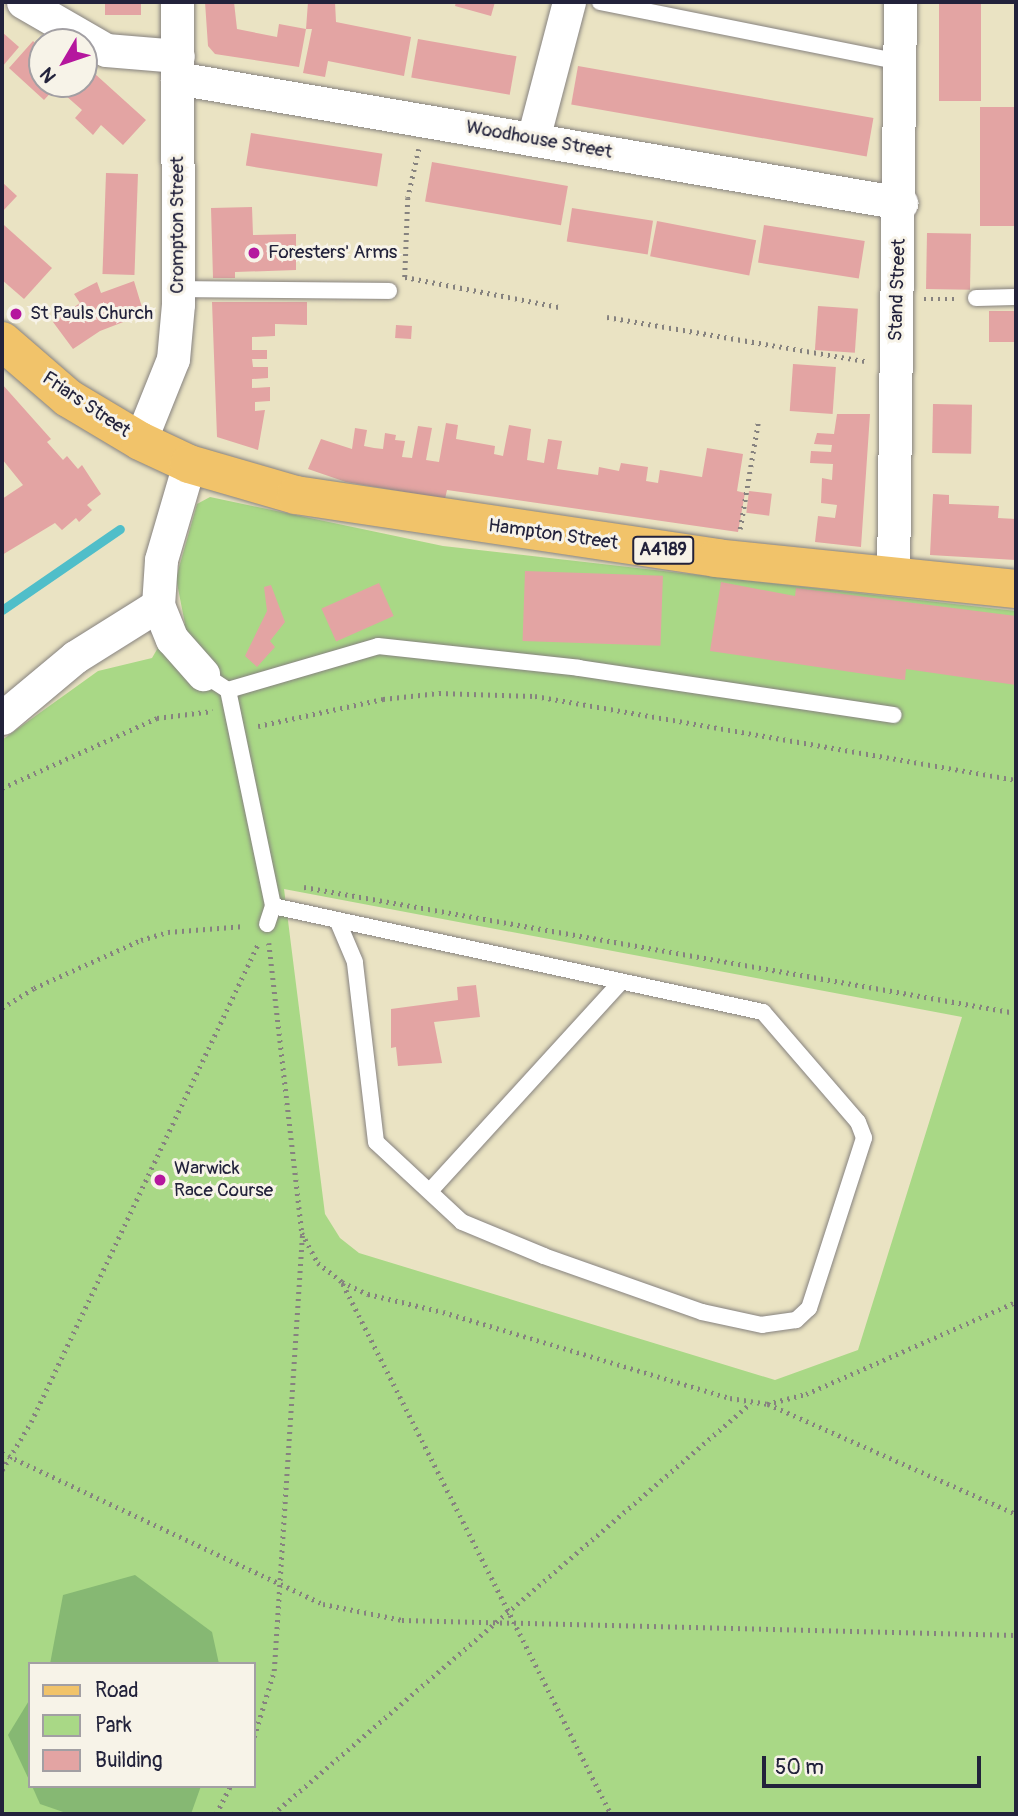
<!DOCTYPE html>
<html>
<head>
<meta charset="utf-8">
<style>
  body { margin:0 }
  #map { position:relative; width:1018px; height:1816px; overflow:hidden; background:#eae3c3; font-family:Pangolin,sans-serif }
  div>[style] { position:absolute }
  .green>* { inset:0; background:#a9d886 }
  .forest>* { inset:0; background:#86b873 }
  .stream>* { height:9px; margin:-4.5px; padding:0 4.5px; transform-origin:4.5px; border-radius:4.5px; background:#50bec9 }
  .building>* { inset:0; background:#e3a4a3; transform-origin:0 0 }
  .path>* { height:4.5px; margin-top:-2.25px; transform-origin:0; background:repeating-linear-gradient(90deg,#86827f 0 2px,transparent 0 7px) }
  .roads { filter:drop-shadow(0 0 2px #86827f) drop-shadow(0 0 2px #86827f) }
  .service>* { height:16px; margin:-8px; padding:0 8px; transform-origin:8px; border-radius:8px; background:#fff }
  .minor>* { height:33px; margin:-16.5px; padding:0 16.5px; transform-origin:16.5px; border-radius:16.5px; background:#fff }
  .primary>* { height:38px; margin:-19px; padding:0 19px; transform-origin:19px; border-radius:19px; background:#f1c36a }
  .dots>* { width:19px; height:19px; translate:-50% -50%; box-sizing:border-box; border:4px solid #f7f3e8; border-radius:50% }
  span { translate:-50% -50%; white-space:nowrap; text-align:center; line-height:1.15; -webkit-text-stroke:6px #f7f3e8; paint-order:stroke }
  .shield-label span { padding:2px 5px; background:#f7f3e8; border:2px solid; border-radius:5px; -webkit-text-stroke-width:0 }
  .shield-label { font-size:18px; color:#22223b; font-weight:700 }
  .street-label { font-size:19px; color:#22223b }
  .poi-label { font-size:19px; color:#22223b }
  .left { translate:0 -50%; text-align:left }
  .frame { position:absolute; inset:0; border:4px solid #22223b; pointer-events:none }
  .legend { position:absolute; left:28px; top:1662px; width:228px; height:126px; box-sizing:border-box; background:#f7f3e8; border:2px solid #a29fa3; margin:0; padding:9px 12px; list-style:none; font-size:21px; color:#22223b }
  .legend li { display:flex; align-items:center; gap:14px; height:35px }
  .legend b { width:35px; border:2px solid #a29fa3 }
  .north { position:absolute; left:28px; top:28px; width:70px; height:70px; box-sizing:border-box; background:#f7f3e8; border:2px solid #a29fa3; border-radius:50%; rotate:231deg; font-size:19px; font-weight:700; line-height:28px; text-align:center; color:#22223b }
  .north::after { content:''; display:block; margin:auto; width:24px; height:32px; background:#b5179e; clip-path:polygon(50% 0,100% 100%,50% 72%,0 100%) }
  .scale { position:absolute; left:762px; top:1756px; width:219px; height:32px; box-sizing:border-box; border:4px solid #22223b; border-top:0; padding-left:9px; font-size:21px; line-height:24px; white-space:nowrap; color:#22223b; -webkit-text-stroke:5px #f7f3e8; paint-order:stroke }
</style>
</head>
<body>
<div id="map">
  <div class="green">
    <div style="clip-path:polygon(evenodd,210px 497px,443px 546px,1016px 611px,1016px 1814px,2px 1814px,2px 740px,98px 671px,152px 658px,163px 639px,185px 624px,176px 578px,197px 504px,210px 497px,284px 889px,962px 1017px,858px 1350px,775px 1380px,359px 1253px,340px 1238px,325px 1214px,284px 889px,210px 497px,30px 1664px,254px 1664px,254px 1786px,30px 1786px,30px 1664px)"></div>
  </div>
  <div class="forest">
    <div style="clip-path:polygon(135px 1575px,212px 1632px,219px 1664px,50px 1664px,63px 1595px)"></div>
    <div style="clip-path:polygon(30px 1699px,30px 1782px,8px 1735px)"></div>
    <div style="clip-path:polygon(32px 1786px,201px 1786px,191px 1814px,69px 1814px,40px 1804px)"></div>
  </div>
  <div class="stream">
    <div style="left:2px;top:610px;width:143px;rotate:-34.5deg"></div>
  </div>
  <div class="building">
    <div style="left:105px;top:2px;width:36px;height:13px"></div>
    <div style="clip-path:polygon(205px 2px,234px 2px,237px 29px,277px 37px,279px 24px,306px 29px,299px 67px,215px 54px,208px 46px)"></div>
    <div style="clip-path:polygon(308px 2px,335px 2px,336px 22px,411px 37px,404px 76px,328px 61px,325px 77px,303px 73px,312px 29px,306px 29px)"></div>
    <div style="clip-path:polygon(456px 2px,495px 2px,491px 16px,455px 6px)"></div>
    <div style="left:939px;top:2px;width:42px;height:99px"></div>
    <div style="clip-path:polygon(2px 32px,19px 47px,2px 67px)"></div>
    <div style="left:418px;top:39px;width:100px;height:39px;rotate:10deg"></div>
    <div style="clip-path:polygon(33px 41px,42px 49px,42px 84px,84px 84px,84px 64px,146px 120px,123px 145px,101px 125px,93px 135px,75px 118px,82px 110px,56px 87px,44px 100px,9px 68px)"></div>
    <div style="left:578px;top:66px;width:300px;height:39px;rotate:10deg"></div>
    <div style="left:1016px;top:107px;width:119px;height:36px;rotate:90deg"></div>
    <div style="left:251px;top:133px;width:133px;height:33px;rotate:9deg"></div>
    <div style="left:432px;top:162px;width:138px;height:40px;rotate:10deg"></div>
    <div style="left:106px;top:173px;width:32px;height:101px;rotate:2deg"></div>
    <div style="clip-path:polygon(2px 182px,17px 196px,2px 212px)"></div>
    <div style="clip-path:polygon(252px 207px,253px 235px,296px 234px,296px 270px,235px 272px,235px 278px,213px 278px,211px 208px)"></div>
    <div style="left:572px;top:208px;width:82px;height:34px;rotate:9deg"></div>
    <div style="left:657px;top:221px;width:101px;height:36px;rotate:11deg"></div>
    <div style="clip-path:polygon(4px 225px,52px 268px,24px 299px,2px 280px)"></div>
    <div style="left:764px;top:225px;width:102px;height:38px;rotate:9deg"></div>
    <div style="left:927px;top:233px;width:44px;height:56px;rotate:1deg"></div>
    <div style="clip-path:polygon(134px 281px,144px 314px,100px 331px,73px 349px,53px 322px,80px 303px,74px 294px,97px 282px,101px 293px)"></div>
    <div style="clip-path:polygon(212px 302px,307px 302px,307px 325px,275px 324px,275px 336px,252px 337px,252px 350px,267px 350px,267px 359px,252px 359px,253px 367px,268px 367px,268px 378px,252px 379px,252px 388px,270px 387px,270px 401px,255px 402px,255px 411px,265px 410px,258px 450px,217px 437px)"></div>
    <div style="left:818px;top:306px;width:40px;height:44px;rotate:4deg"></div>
    <div style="left:1016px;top:311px;width:31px;height:27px;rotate:90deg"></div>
    <div style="left:396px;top:325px;width:16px;height:13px;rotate:4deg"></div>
    <div style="left:793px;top:364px;width:43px;height:47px;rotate:4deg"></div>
    <div style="clip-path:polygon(2px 384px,51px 439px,47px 442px,63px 460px,67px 456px,78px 469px,82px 465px,101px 494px,87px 505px,92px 510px,79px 522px,76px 518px,62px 530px,55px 523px,2px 555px,2px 499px,23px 485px,2px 459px)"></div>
    <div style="left:933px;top:404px;width:39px;height:49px;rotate:1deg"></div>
    <div style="clip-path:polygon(837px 414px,870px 414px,861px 547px,815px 542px,818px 516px,835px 518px,837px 505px,821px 503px,822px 478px,832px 480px,833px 464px,810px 463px,811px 451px,831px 452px,832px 445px,814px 444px,817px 433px,834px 434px)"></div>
    <div style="clip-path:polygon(446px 423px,458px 425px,456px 439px,495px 446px,494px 454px,503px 456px,509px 425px,531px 429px,527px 460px,544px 463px,548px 439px,562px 441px,557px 469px,598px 475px,599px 467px,619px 471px,621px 463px,648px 467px,646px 481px,658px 483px,660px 470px,702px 477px,707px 448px,743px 454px,737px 491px,745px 493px,738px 532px,447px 490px,445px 499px,346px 482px,308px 469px,321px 439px,352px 449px,355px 428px,367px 430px,364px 446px,374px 448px,383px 449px,385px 433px,396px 435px,395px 440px,405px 441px,402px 457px,412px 458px,418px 426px,432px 428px,426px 460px,439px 462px)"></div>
    <div style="left:749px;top:491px;width:23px;height:22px;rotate:7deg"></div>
    <div style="clip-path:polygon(933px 494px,949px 495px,949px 504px,999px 506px,998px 518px,1016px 519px,1016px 560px,930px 555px)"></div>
    <div style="left:525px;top:571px;width:138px;height:70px;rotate:2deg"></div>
    <div style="clip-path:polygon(721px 582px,795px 596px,796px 588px,1016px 616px,1016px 685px,906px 669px,905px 680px,710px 651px)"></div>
    <div style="left:379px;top:583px;width:36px;height:63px;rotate:66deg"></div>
    <div style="clip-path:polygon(271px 585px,285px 622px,270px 641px,275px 647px,257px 667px,245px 656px,267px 611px,264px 587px)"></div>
    <div style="clip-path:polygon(476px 985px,480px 1017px,434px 1022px,442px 1063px,398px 1066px,396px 1047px,391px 1048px,391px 1009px,458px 1000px,457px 987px)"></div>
  </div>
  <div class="path">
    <div style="left:419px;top:149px;width:50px;rotate:102.7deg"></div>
    <div style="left:408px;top:198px;width:79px;rotate:92.2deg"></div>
    <div style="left:405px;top:277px;width:157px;rotate:11deg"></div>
    <div style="left:924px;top:299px;width:30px"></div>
    <div style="left:607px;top:317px;width:262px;rotate:9.7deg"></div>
    <div style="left:740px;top:529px;width:108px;rotate:-80.4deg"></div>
    <div style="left:258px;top:726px;width:128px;rotate:-12.2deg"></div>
    <div style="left:383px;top:699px;width:56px;rotate:-6.1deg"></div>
    <div style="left:439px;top:693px;width:96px;rotate:1.8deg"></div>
    <div style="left:535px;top:696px;width:488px;rotate:9.9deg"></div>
    <div style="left:2px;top:788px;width:170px;rotate:-24.3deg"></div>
    <div style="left:157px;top:718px;width:56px;rotate:-7.1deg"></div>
    <div style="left:304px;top:887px;width:723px;rotate:10.04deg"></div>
    <div style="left:269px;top:943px;width:292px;rotate:83.5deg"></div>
    <div style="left:302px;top:1233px;width:34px;rotate:62deg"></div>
    <div style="left:318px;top:1263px;width:31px;rotate:38deg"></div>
    <div style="left:342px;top:1282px;width:29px;rotate:25deg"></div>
    <div style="left:368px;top:1294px;width:77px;rotate:13.5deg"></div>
    <div style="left:443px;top:1312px;width:300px;rotate:16.7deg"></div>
    <div style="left:730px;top:1398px;width:37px;rotate:9deg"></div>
    <div style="left:767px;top:1404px;width:40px;rotate:-14.4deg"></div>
    <div style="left:806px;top:1394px;width:229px;rotate:-23.7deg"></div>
    <div style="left:2px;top:1008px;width:38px;rotate:-32deg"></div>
    <div style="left:34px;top:988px;width:117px;rotate:-24.2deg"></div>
    <div style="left:141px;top:940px;width:28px;rotate:-17deg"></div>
    <div style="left:168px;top:932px;width:77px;rotate:-4.5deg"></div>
    <div style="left:343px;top:1284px;width:594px;rotate:63.18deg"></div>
    <div style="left:768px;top:1404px;width:271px;rotate:23.9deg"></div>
    <div style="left:2px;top:1453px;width:355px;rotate:25.2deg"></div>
    <div style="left:323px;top:1604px;width:81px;rotate:11.4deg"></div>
    <div style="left:402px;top:1620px;width:614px;rotate:1.4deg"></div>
    <div style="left:2px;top:1470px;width:56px;rotate:-58.9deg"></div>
    <div style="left:31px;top:1422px;width:529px;rotate:-64.6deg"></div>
    <div style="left:254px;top:1737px;width:69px;rotate:-73.1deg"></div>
    <div style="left:274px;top:1671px;width:438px;rotate:-86.3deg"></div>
    <div style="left:216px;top:1814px;width:31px;rotate:-63deg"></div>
    <div style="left:273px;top:1814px;width:630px;rotate:-40.69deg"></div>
  </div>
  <div class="roads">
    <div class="service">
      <div style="left:600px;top:2px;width:306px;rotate:11.3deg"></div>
      <div style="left:178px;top:289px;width:211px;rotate:0.5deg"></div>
      <div style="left:976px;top:298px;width:40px;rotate:-1.4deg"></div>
      <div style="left:203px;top:674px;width:30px;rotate:33deg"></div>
      <div style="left:228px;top:690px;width:156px;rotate:-16.3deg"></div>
      <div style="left:378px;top:646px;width:202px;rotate:6.2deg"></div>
      <div style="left:579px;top:668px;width:318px;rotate:8.5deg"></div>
      <div style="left:228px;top:690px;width:221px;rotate:78.2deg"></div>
      <div style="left:273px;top:906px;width:19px;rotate:108deg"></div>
      <div style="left:273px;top:906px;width:501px;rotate:12.21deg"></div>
      <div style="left:763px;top:1012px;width:145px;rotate:49.2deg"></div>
      <div style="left:858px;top:1122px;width:17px;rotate:69deg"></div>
      <div style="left:864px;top:1138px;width:179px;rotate:107.9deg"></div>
      <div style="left:809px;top:1308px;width:18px;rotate:137deg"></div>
      <div style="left:796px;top:1320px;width:34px;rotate:172deg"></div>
      <div style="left:762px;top:1325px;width:61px;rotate:-167.8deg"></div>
      <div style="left:702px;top:1312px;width:168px;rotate:-160.5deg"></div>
      <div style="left:544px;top:1256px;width:89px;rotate:-157.5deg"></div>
      <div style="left:462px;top:1222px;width:117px;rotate:-137.1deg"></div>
      <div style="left:376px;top:1142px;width:181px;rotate:-96.7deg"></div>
      <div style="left:355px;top:962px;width:43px;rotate:-113deg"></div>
      <div style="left:430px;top:1191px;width:283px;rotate:-47.6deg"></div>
    </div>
    <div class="minor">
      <div style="left:23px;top:2px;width:96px;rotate:30deg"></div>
      <div style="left:106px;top:50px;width:72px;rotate:4.8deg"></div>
      <div style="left:177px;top:78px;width:735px;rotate:9.8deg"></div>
      <div style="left:533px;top:139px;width:142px;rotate:-75.3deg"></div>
      <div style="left:140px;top:441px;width:88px;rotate:-68.1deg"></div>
      <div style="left:173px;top:359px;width:55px;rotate:-84.8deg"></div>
      <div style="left:178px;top:304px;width:302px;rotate:-90.2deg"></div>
      <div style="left:189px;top:464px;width:100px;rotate:106.3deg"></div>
      <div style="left:161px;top:560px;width:45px;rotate:93.8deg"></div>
      <div style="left:158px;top:605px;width:37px;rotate:68deg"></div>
      <div style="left:172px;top:639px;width:47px;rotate:48.5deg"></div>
      <div style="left:893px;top:578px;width:576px;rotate:-89.3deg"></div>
      <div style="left:2px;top:718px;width:95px;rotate:-39.9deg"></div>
      <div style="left:75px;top:657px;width:98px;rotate:-32.1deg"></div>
    </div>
    <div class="primary">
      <div style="left:2px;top:341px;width:87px;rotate:40.8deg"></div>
      <div style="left:68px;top:398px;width:84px;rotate:30.8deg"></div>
      <div style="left:140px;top:441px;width:54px;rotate:25.1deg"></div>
      <div style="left:189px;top:464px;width:111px;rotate:16.2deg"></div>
      <div style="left:296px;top:495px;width:425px;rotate:8.5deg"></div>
      <div style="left:716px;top:558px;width:302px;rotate:5.9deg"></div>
    </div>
  </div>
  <div class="dots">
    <div style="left:254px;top:253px;background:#b5179e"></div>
    <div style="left:16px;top:314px;background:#b5179e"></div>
    <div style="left:160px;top:1180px;background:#b5179e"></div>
  </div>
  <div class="shield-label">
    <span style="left:663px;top:550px">A4189</span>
  </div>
  <div class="street-label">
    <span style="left:539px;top:140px;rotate:10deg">Woodhouse Street</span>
    <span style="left:178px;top:225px;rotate:-90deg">Crompton Street</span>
    <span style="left:898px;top:290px;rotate:-88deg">Stand Street</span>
    <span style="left:86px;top:405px;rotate:34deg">Friars Street</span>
    <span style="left:553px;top:535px;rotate:8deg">Hampton Street</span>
  </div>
  <div class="poi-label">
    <span class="left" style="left:268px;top:253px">Foresters' Arms</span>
    <span class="left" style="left:30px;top:314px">St Pauls Church</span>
    <span class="left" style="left:174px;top:1180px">Warwick<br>Race Course</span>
  </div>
  <div class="frame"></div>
  <ul class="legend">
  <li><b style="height:9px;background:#f1c36a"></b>Road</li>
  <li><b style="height:19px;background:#a9d886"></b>Park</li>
  <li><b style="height:19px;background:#e3a4a3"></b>Building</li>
  </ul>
  <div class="north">N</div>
  <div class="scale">50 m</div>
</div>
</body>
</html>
